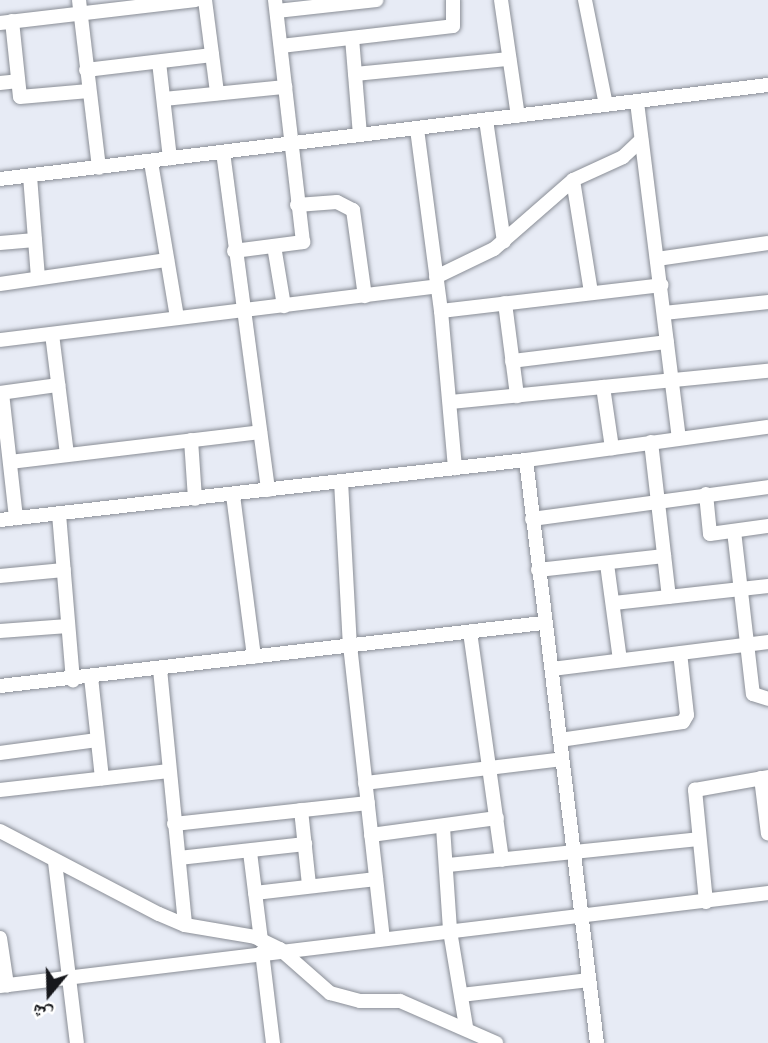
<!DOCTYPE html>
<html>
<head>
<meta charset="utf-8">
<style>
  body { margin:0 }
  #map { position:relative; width:768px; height:1043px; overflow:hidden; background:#e7ebf5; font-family:Barlow,"Noto Naskh Arabic",sans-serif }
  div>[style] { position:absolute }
  .roads { filter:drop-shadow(0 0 2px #8a8e96) drop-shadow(0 0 2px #8a8e96) }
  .minor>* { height:14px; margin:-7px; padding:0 7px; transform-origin:7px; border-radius:7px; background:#fff }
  span { translate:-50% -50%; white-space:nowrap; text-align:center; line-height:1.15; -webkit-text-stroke:6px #fff; paint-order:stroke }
  .north { position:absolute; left:14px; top:959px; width:70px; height:70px; -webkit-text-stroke:5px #fff; paint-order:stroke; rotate:199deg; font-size:19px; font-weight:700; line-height:28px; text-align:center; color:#17181c }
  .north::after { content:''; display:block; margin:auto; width:24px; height:32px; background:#17181c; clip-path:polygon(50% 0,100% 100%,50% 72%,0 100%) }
</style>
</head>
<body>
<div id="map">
  <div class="roads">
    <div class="minor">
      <div style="left:79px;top:0;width:169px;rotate:83.2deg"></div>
      <div style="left:205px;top:0;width:94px;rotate:82.6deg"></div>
      <div style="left:501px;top:0;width:117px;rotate:81.7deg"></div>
      <div style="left:585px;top:0;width:107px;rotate:78.7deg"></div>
      <div style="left:277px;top:11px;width:100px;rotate:-6.3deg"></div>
      <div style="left:12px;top:21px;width:76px;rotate:84deg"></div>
      <div style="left:20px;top:97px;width:69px;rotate:-5deg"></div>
      <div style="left:0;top:23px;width:197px;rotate:-6.7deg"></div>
      <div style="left:352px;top:38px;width:97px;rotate:85.3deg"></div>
      <div style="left:281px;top:46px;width:173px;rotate:-6.6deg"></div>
      <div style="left:453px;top:26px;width:26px;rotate:-90deg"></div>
      <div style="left:159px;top:62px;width:97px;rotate:83.5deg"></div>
      <div style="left:86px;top:70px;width:127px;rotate:-6.8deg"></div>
      <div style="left:355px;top:74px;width:155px;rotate:-5.6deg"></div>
      <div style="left:0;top:83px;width:18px;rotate:-6deg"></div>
      <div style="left:164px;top:99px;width:122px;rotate:-5.7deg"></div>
      <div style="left:637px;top:102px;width:339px;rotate:82.9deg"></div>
      <div style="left:486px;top:120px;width:123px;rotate:81.6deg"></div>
      <div style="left:417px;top:129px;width:184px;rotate:82.5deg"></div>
      <div style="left:441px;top:311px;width:158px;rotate:84.9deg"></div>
      <div style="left:223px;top:152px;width:341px;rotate:82.4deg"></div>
      <div style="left:151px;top:162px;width:157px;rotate:80.5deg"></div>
      <div style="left:30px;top:176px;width:101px;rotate:85.5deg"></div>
      <div style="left:0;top:179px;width:774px;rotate:-6.98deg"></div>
      <div style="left:573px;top:180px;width:114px;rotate:80.9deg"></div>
      <div style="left:297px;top:205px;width:40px;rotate:-4.3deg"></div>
      <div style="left:337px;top:202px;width:18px;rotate:27deg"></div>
      <div style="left:353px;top:210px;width:87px;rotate:82.1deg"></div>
      <div style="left:0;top:243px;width:35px;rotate:-5deg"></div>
      <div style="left:274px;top:246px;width:61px;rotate:80.5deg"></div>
      <div style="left:234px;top:251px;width:70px;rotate:-7.4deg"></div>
      <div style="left:303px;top:242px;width:244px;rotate:-96.6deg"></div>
      <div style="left:657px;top:259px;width:112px;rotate:-8.2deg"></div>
      <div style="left:436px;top:277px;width:64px;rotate:-25.8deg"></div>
      <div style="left:494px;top:249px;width:105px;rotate:-41.1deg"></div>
      <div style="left:573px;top:180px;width:55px;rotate:-24.7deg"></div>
      <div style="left:623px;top:157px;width:25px;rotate:-43deg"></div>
      <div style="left:0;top:284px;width:169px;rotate:-8.2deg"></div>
      <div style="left:505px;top:303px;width:94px;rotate:82.6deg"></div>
      <div style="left:441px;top:311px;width:222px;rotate:-6.7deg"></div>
      <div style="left:664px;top:313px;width:105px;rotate:-6deg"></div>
      <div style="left:52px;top:334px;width:121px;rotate:82.9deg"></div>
      <div style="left:0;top:340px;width:440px;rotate:-7deg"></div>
      <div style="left:512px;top:361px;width:156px;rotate:-7deg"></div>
      <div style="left:603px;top:387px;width:62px;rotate:81.6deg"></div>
      <div style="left:0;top:393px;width:59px;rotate:-7.9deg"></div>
      <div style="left:2px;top:393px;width:126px;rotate:83.6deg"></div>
      <div style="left:450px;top:402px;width:320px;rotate:-5.6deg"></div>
      <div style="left:191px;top:440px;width:59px;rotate:86.1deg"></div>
      <div style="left:651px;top:442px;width:156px;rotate:83.4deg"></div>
      <div style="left:526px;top:460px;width:587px;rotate:83.06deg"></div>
      <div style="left:10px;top:462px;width:252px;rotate:-6.8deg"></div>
      <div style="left:341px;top:481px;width:164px;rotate:86.9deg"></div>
      <div style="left:350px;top:645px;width:295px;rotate:83.6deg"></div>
      <div style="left:706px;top:494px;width:40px;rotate:84.3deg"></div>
      <div style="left:710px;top:534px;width:59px;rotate:-7.9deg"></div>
      <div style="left:233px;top:495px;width:163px;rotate:82.6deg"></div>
      <div style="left:59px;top:514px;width:167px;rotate:85.2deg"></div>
      <div style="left:532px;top:519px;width:238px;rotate:-7.7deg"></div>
      <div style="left:0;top:520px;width:529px;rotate:-6.51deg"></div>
      <div style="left:526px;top:460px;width:244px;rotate:-7.8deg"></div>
      <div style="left:734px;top:531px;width:164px;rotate:83.4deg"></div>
      <div style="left:753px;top:694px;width:16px;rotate:18deg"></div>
      <div style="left:607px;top:564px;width:97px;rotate:82.3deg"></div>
      <div style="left:538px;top:570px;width:127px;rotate:-6.3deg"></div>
      <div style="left:0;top:576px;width:64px;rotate:-5.4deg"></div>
      <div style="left:614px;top:603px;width:155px;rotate:-6.3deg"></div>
      <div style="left:0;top:631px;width:68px;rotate:-4.2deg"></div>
      <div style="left:470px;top:632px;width:230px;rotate:82deg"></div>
      <div style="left:160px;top:669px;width:257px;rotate:84.4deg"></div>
      <div style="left:552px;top:669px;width:218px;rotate:-7.1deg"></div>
      <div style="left:91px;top:677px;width:102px;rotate:83.8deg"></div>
      <div style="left:0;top:686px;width:547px;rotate:-6.62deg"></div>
      <div style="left:560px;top:740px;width:124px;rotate:-8.3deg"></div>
      <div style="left:683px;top:722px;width:8px;rotate:-60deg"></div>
      <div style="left:687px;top:715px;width:62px;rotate:-96.4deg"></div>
      <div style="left:0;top:753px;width:98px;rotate:-7.6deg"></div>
      <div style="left:761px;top:778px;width:56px;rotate:82.9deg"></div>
      <div style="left:365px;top:783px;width:198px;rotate:-6.9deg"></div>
      <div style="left:0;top:790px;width:170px;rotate:-6.4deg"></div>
      <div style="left:301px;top:810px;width:75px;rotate:83.9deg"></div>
      <div style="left:174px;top:824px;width:195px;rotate:-6.2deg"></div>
      <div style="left:443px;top:827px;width:104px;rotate:86.1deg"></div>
      <div style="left:450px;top:931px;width:97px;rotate:80.5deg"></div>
      <div style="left:0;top:831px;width:179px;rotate:27.6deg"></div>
      <div style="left:159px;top:914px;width:28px;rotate:23deg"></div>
      <div style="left:185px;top:925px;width:71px;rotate:9.7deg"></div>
      <div style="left:255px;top:937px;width:28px;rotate:26deg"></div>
      <div style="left:280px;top:949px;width:67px;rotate:41.3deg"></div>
      <div style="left:330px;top:993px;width:31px;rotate:15deg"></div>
      <div style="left:360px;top:1001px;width:40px"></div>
      <div style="left:400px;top:1001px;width:105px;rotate:23.6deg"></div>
      <div style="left:371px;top:835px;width:127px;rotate:-7.7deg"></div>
      <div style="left:250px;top:852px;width:89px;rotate:82.9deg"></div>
      <div style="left:179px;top:858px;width:127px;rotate:-6.3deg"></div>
      <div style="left:55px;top:862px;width:182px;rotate:83.1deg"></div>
      <div style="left:448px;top:865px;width:252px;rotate:-5.9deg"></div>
      <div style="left:255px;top:893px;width:122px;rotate:-6.6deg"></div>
      <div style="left:706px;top:902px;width:113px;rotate:-95.6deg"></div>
      <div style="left:695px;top:790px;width:74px;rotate:-10.1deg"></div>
      <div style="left:0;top:938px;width:48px;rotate:81.5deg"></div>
      <div style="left:262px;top:952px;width:92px;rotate:83.1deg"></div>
      <div style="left:0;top:986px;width:774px;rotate:-6.9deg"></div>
      <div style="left:461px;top:995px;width:129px;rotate:-6.7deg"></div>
    </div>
  </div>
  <div class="north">ش</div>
</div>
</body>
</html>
